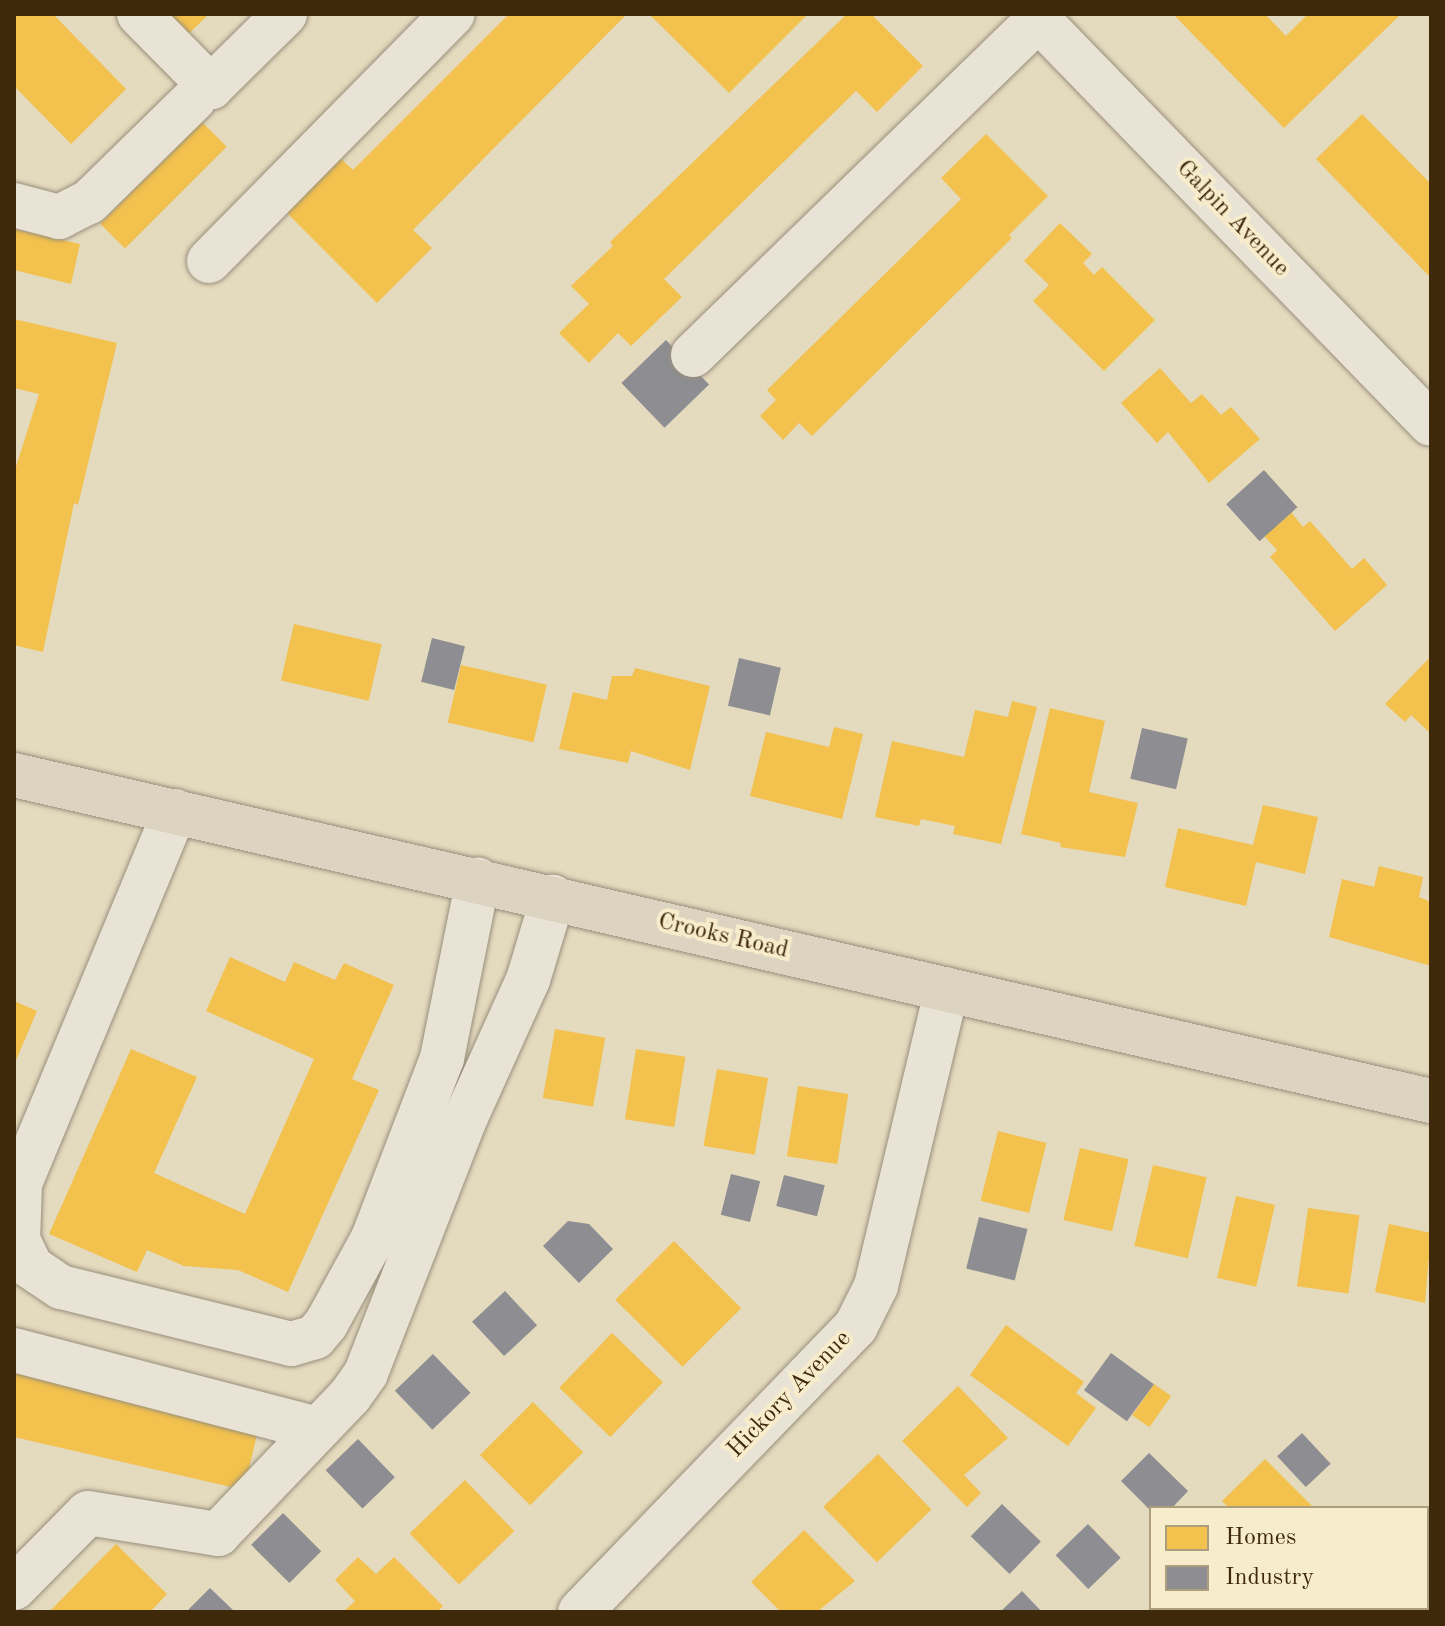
<!DOCTYPE html>
<html>
<head>
<meta charset="utf-8">
<style>
  body { margin:0 }
  #map { position:relative; width:1445px; height:1626px; overflow:hidden; background:#e4dabe; font-family:"Old Standard TT",serif }
  div>[style] { position:absolute }
  .homes>* { inset:0; background:#f2c14e; transform-origin:0 0 }
  .industry>* { inset:0; background:#8d8d92; transform-origin:0 0 }
  .roads { filter:drop-shadow(0 0 2px #988f7c) drop-shadow(0 0 2px #988f7c) }
  .minor>* { height:44px; margin:-22px; padding:0 22px; transform-origin:22px; border-radius:22px; background:#e8e3d5 }
  .major>* { height:44px; margin:-22px; padding:0 22px; transform-origin:22px; border-radius:22px; background:#dcd4c1 }
  span { translate:-50% -50%; white-space:nowrap; text-align:center; line-height:1.15; -webkit-text-stroke:8px #f7eccb; paint-order:stroke }
  .street-label { font-size:24px; color:#3e290b }
  .frame { position:absolute; inset:0; border:16px solid #3e290b; pointer-events:none }
  .legend { position:absolute; left:1149px; top:1506px; width:280px; height:104px; box-sizing:border-box; background:#f7eccb; border:2px solid #ad9e7e; margin:0; padding:10px 14px; list-style:none; font-size:24px; color:#3e290b }
  .legend li { display:flex; align-items:center; gap:16px; height:40px }
  .legend b { width:40px; border:2px solid #ad9e7e }
</style>
</head>
<body>
<div id="map">
  <div class="homes">
    <div style="clip-path:polygon(14px 14px,53px 14px,126px 89px,71px 144px,14px 86px)"></div>
    <div style="clip-path:polygon(145px 14px,209px 14px,176px 46px)"></div>
    <div style="clip-path:polygon(509px 14px,627px 14px,413px 230px,432px 248px,377px 303px,283px 209px,337px 155px,353px 170px)"></div>
    <div style="clip-path:polygon(649px 14px,808px 14px,729px 93px)"></div>
    <div style="clip-path:polygon(847px 14px,871px 14px,923px 66px,877px 112px,856px 91px,664px 279px,682px 297px,631px 346px,618px 333px,589px 363px,559px 333px,589px 304px,571px 286px,613px 246px,610px 242px)"></div>
    <div style="clip-path:polygon(1173px 14px,1265px 14px,1286px 36px,1308px 14px,1401px 14px,1284px 128px)"></div>
    <div style="clip-path:polygon(1362px 114px,1431px 184px,1429px 276px,1316px 159px)"></div>
    <div style="left:202px;top:122px;width:35px;height:144px;rotate:45deg"></div>
    <div style="clip-path:polygon(986px 134px,1048px 196px,1009px 235px,1012px 238px,812px 436px,799px 423px,783px 440px,760px 416px,776px 400px,767px 390px,961px 199px,941px 178px)"></div>
    <div style="clip-path:polygon(1060px 223px,1092px 254px,1083px 263px,1094px 275px,1102px 267px,1155px 320px,1104px 371px,1033px 301px,1049px 285px,1024px 261px)"></div>
    <div style="clip-path:polygon(14px 229px,80px 244px,71px 284px,14px 270px)"></div>
    <div style="clip-path:polygon(14px 319px,117px 343px,78px 505px,74px 503px,43px 652px,14px 645px,14px 473px,39px 394px,14px 388px)"></div>
    <div style="clip-path:polygon(1160px 368px,1191px 403px,1202px 394px,1221px 415px,1231px 407px,1260px 439px,1209px 483px,1168px 432px,1157px 443px,1121px 403px)"></div>
    <div style="clip-path:polygon(1291px 512px,1303px 527px,1310px 521px,1352px 569px,1364px 558px,1387px 585px,1335px 631px,1270px 557px,1277px 550px,1264px 536px)"></div>
    <div style="left:294px;top:624px;width:90px;height:58px;rotate:13deg"></div>
    <div style="clip-path:polygon(1431px 656px,1431px 734px,1411px 715px,1405px 722px,1385px 704px)"></div>
    <div style="left:461px;top:665px;width:88px;height:59px;rotate:13deg"></div>
    <div style="clip-path:polygon(635px 668px,710px 686px,690px 770px,631px 751px,628px 763px,559px 749px,573px 692px,607px 700px,612px 676px,632px 676px)"></div>
    <div style="clip-path:polygon(1012px 701px,1037px 707px,1001px 844px,953px 834px,955px 826px,921px 819px,919px 826px,875px 817px,892px 741px,964px 757px,975px 710px,1008px 717px)"></div>
    <div style="clip-path:polygon(1050px 708px,1105px 721px,1089px 792px,1138px 803px,1125px 857px,1060px 847px,1061px 843px,1021px 834px)"></div>
    <div style="clip-path:polygon(834px 727px,863px 734px,842px 819px,750px 796px,766px 732px,829px 747px)"></div>
    <div style="clip-path:polygon(1263px 805px,1318px 817px,1305px 874px,1256px 862px,1246px 906px,1165px 887px,1178px 828px,1253px 845px)"></div>
    <div style="clip-path:polygon(1379px 866px,1423px 877px,1419px 897px,1431px 902px,1431px 966px,1329px 937px,1342px 879px,1374px 887px)"></div>
    <div style="clip-path:polygon(230px 957px,285px 982px,294px 962px,335px 980px,344px 963px,394px 985px,352px 1079px,379px 1090px,288px 1292px,238px 1270px,184px 1266px,147px 1250px,137px 1272px,49px 1234px,131px 1049px,197px 1077px,154px 1173px,245px 1214px,314px 1059px,206px 1011px)"></div>
    <div style="clip-path:polygon(14px 1001px,37px 1011px,14px 1065px)"></div>
    <div style="left:555px;top:1029px;width:51px;height:70px;rotate:10deg"></div>
    <div style="left:636px;top:1049px;width:50px;height:71px;rotate:9deg"></div>
    <div style="left:717px;top:1069px;width:52px;height:78px;rotate:10deg"></div>
    <div style="left:798px;top:1086px;width:51px;height:71px;rotate:9deg"></div>
    <div style="left:998px;top:1131px;width:50px;height:72px;rotate:14deg"></div>
    <div style="left:1080px;top:1148px;width:50px;height:74px;rotate:13deg"></div>
    <div style="left:1153px;top:1165px;width:55px;height:83px;rotate:13deg"></div>
    <div style="left:1236px;top:1196px;width:40px;height:84px;rotate:13deg"></div>
    <div style="left:1308px;top:1208px;width:52px;height:79px;rotate:8deg"></div>
    <div style="clip-path:polygon(1389px 1224px,1431px 1233px,1425px 1303px,1375px 1292px)"></div>
    <div style="left:674px;top:1241px;width:95px;height:83px;rotate:45deg"></div>
    <div style="clip-path:polygon(1006px 1325px,1084px 1382px,1076px 1393px,1096px 1408px,1068px 1446px,970px 1375px)"></div>
    <div style="left:612px;top:1333px;width:71px;height:76px;rotate:44deg"></div>
    <div style="left:14px;top:1362px;width:253px;height:73px;rotate:13deg"></div>
    <div style="left:1154px;top:1384px;width:21px;height:38px;rotate:35deg"></div>
    <div style="clip-path:polygon(958px 1386px,1008px 1438px,964px 1475px,981px 1493px,967px 1507px,902px 1441px)"></div>
    <div style="left:533px;top:1402px;width:71px;height:75px;rotate:45deg"></div>
    <div style="left:878px;top:1454px;width:77px;height:76px;rotate:46deg"></div>
    <div style="clip-path:polygon(1265px 1459px,1314px 1508px,1229px 1508px,1222px 1501px)"></div>
    <div style="left:465px;top:1480px;width:71px;height:77px;rotate:46deg"></div>
    <div style="clip-path:polygon(804px 1530px,855px 1581px,817px 1612px,781px 1612px,751px 1582px)"></div>
    <div style="clip-path:polygon(116px 1544px,167px 1594px,150px 1612px,49px 1612px)"></div>
    <div style="clip-path:polygon(358px 1557px,376px 1574px,394px 1557px,443px 1606px,437px 1612px,343px 1612px,355px 1601px,335px 1580px)"></div>
    <div style="clip-path:polygon(1195px 1608px,1220px 1608px,1216px 1612px)"></div>
  </div>
  <div class="industry">
    <div style="left:666px;top:340px;width:62px;height:62px;rotate:46deg"></div>
    <div style="left:1264px;top:470px;width:50px;height:51px;rotate:48deg"></div>
    <div style="left:432px;top:638px;width:34px;height:45px;rotate:14deg"></div>
    <div style="left:739px;top:658px;width:43px;height:49px;rotate:13deg"></div>
    <div style="left:1142px;top:728px;width:47px;height:52px;rotate:13deg"></div>
    <div style="left:731px;top:1174px;width:30px;height:42px;rotate:14deg"></div>
    <div style="left:784px;top:1175px;width:42px;height:32px;rotate:14deg"></div>
    <div style="left:979px;top:1217px;width:50px;height:53px;rotate:14deg"></div>
    <div style="clip-path:polygon(568px 1221px,589px 1224px,613px 1249px,579px 1283px,543px 1246px)"></div>
    <div style="left:505px;top:1291px;width:47px;height:45px;rotate:47deg"></div>
    <div style="left:1111px;top:1353px;width:53px;height:46px;rotate:36deg"></div>
    <div style="left:433px;top:1354px;width:54px;height:53px;rotate:46deg"></div>
    <div style="left:1302px;top:1433px;width:42px;height:34px;rotate:47deg"></div>
    <div style="left:358px;top:1439px;width:53px;height:45px;rotate:46deg"></div>
    <div style="clip-path:polygon(1149px 1453px,1188px 1491px,1172px 1508px,1151px 1511px,1121px 1481px)"></div>
    <div style="left:1002px;top:1504px;width:54px;height:45px;rotate:44deg"></div>
    <div style="left:283px;top:1513px;width:54px;height:45px;rotate:45deg"></div>
    <div style="left:1088px;top:1524px;width:47px;height:45px;rotate:46deg"></div>
    <div style="clip-path:polygon(210px 1588px,235px 1612px,186px 1612px)"></div>
    <div style="clip-path:polygon(1022px 1591px,1042px 1612px,1000px 1612px)"></div>
  </div>
  <div class="roads">
    <div class="minor">
      <div style="left:139px;top:14px;width:103px;rotate:45.4deg"></div>
      <div style="left:211px;top:87px;width:104px;rotate:-44.6deg"></div>
      <div style="left:1033px;top:14px;width:571px;rotate:45.85deg"></div>
      <div style="left:14px;top:205px;width:47px;rotate:14.9deg"></div>
      <div style="left:59px;top:217px;width:34px;rotate:-27deg"></div>
      <div style="left:89px;top:202px;width:147px;rotate:-44.4deg"></div>
      <div style="left:209px;top:261px;width:347px;rotate:-45.4deg"></div>
      <div style="left:693px;top:355px;width:481px;rotate:-44.2deg"></div>
      <div style="left:175px;top:811px;width:404px;rotate:112.6deg"></div>
      <div style="left:20px;top:1184px;width:56px;rotate:92deg"></div>
      <div style="left:18px;top:1240px;width:30px;rotate:64deg"></div>
      <div style="left:31px;top:1267px;width:36px;rotate:34deg"></div>
      <div style="left:61px;top:1287px;width:237px;rotate:13.9deg"></div>
      <div style="left:291px;top:1344px;width:25px;rotate:-16deg"></div>
      <div style="left:315px;top:1337px;width:17px;rotate:-50deg"></div>
      <div style="left:326px;top:1324px;width:98px;rotate:-61.3deg"></div>
      <div style="left:373px;top:1238px;width:193px;rotate:-69deg"></div>
      <div style="left:442px;top:1058px;width:182px;rotate:-78.6deg"></div>
      <div style="left:14px;top:1350px;width:313px;rotate:14.6deg"></div>
      <div style="left:1427px;top:1562px;width:6px;rotate:-45deg"></div>
      <div style="left:14px;top:1588px;width:105px;rotate:-45.4deg"></div>
      <div style="left:88px;top:1513px;width:132px;rotate:9.2deg"></div>
      <div style="left:218px;top:1534px;width:191px;rotate:-46.3deg"></div>
      <div style="left:350px;top:1396px;width:28px;rotate:-55deg"></div>
      <div style="left:366px;top:1373px;width:275px;rotate:-68.7deg"></div>
      <div style="left:466px;top:1117px;width:150px;rotate:-65.7deg"></div>
      <div style="left:528px;top:980px;width:87px;rotate:-73.2deg"></div>
      <div style="left:580px;top:1612px;width:397px;rotate:-46deg"></div>
      <div style="left:856px;top:1326px;width:45px;rotate:-63.4deg"></div>
      <div style="left:876px;top:1286px;width:305px;rotate:-76.6deg"></div>
      <div style="left:1378px;top:1612px;width:6px;rotate:-45deg"></div>
    </div>
    <div class="major">
      <div style="left:14px;top:775px;width:1454px;rotate:12.96deg"></div>
    </div>
  </div>
  <div class="street-label">
    <span style="left:1232px;top:219px;rotate:46deg">Galpin Avenue</span>
    <span style="left:723px;top:937px;rotate:13deg">Crooks Road</span>
    <span style="left:790px;top:1395px;rotate:-46deg">Hickory Avenue</span>
  </div>
  <div class="frame"></div>
  <ul class="legend">
  <li><b style="height:22px;background:#f2c14e"></b>Homes</li>
  <li><b style="height:22px;background:#8d8d92"></b>Industry</li>
  </ul>
</div>
</body>
</html>
